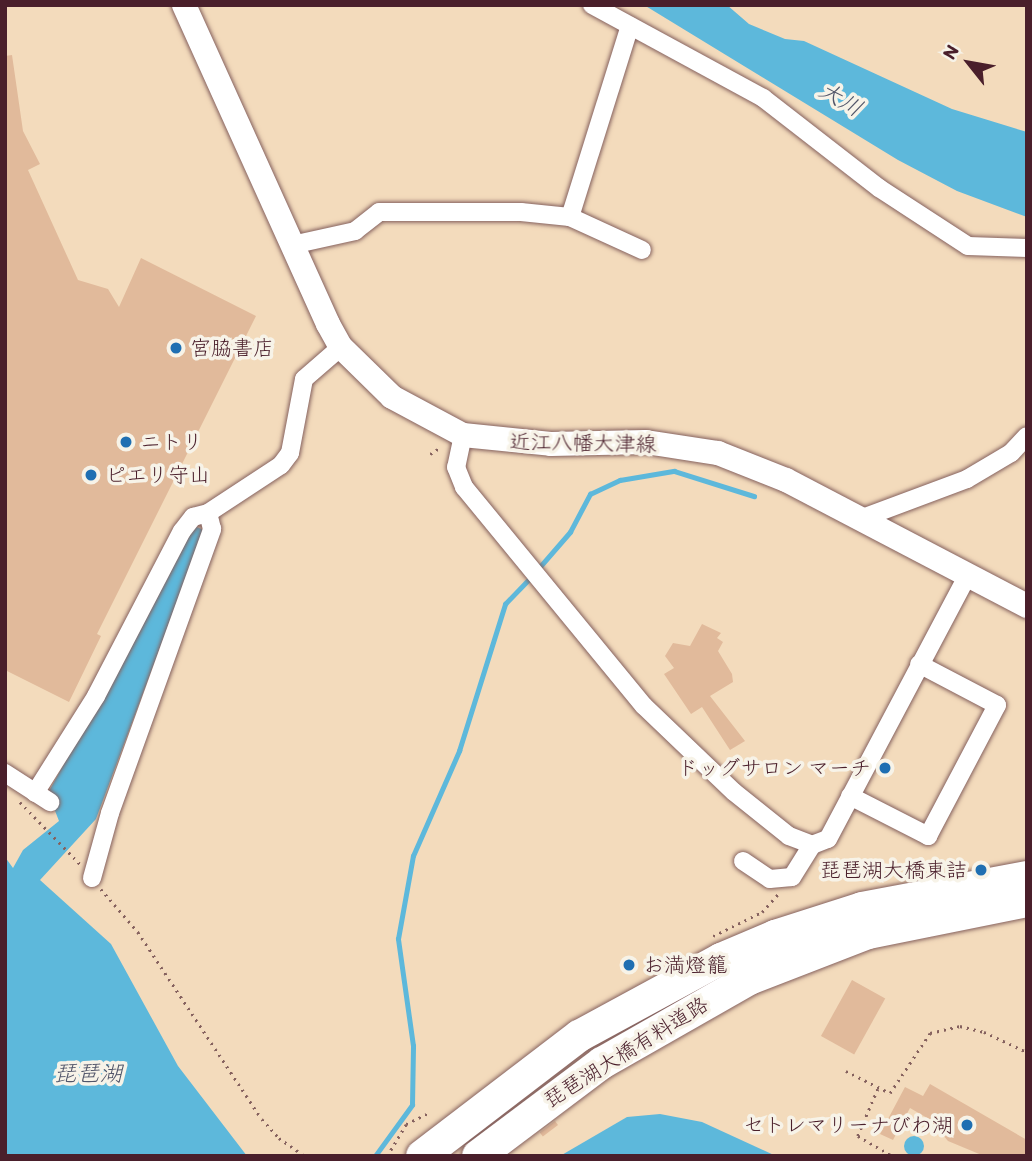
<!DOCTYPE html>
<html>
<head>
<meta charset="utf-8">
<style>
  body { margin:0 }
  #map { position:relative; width:1032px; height:1161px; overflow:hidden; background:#f3dbbc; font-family:Itim,"Klee One",sans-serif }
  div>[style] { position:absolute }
  .water>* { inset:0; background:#5db8db }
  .round { border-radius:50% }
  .stream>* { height:4.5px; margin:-2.25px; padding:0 2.25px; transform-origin:2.25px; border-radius:2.25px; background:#5db8db }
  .building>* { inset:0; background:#e1ba9b; transform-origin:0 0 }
  .path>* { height:2.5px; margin-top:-1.25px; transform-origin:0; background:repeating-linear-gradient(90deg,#85615e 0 2px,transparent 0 7px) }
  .roads { filter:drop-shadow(0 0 2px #85615e) drop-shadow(0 0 2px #85615e) }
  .street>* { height:18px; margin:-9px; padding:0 9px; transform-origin:9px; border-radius:9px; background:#fff }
  .secondary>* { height:24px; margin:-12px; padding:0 12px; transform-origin:12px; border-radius:12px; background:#fff }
  .highway>* { height:32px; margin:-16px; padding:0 16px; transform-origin:16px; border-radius:16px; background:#fff }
  .dots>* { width:19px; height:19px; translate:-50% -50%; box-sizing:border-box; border:4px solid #f7f3e8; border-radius:50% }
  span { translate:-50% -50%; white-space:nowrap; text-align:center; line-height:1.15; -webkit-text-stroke:7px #f7f3e8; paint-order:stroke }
  .poi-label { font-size:21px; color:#4a1f2b }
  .left { translate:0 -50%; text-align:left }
  .right { translate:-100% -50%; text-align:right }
  .street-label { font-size:21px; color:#4a1f2b }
  .water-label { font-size:23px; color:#515569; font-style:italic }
  .frame { position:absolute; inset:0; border:7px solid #4a1f2b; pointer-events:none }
  .north { position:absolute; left:934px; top:28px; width:70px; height:70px; -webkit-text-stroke:5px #f7f3e8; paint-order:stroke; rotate:301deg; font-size:19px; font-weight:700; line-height:28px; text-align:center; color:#4a1f2b }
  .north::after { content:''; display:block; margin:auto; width:24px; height:32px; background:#4a1f2b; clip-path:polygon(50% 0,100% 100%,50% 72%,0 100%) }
</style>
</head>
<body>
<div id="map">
  <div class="water">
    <div style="clip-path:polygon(644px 5px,727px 5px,749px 24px,785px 39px,804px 41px,952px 109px,1027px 132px,1027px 217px,957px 191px,898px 160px)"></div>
    <div style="clip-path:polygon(194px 526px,204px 530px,96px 819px,40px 880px,111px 944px,178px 1066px,247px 1156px,5px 1156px,5px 857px,13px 868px,23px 850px,59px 821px,48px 793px)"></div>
    <div style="clip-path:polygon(660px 1114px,702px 1122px,776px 1156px,560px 1156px,627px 1117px)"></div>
    <div class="round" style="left:904px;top:1136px;width:20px;height:20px"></div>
  </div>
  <div class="stream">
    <div style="left:538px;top:569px;width:49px;rotate:-49.1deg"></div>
    <div style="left:570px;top:532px;width:43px;rotate:-62.2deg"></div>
    <div style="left:590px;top:494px;width:33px;rotate:-25deg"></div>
    <div style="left:620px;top:480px;width:55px;rotate:-9.5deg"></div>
    <div style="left:674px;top:471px;width:84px;rotate:17.4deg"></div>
    <div style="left:375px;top:1156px;width:63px;rotate:-54deg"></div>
    <div style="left:412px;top:1105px;width:59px;rotate:-89deg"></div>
    <div style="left:413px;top:1046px;width:108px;rotate:-98deg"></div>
    <div style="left:398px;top:939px;width:84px;rotate:-79.8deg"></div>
    <div style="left:413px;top:856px;width:115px;rotate:-66.3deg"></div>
    <div style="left:459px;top:751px;width:154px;rotate:-72.6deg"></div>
    <div style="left:505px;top:604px;width:39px;rotate:-46deg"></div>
  </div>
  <div class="building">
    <div style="clip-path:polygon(12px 55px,23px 131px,40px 164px,28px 170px,78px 280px,108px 289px,119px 307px,141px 258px,256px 316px,97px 634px,101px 636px,69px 702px,5px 670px,5px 56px)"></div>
    <div style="clip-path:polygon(702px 624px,721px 633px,717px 638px,723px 642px,718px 651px,732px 674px,733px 682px,710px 696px,745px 741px,730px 750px,702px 707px,691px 714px,664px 674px,674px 668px,665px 656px,673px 643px,690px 646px)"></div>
    <div style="left:852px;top:980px;width:38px;height:64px;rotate:29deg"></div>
    <div style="clip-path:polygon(930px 1084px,1027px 1140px,1027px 1156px,984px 1156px,948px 1141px,929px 1119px,910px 1108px,893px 1140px,880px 1134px,905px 1087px,923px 1096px)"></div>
    <div style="left:555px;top:1121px;width:5px;height:19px;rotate:53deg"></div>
  </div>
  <div class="path">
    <div style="left:430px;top:454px;width:13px;rotate:-32deg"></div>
    <div style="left:20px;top:802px;width:88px;rotate:45.9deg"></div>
    <div style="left:101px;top:889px;width:57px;rotate:49.3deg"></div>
    <div style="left:138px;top:932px;width:224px;rotate:56.5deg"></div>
    <div style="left:262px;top:1119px;width:25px;rotate:48deg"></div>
    <div style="left:279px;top:1138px;width:32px;rotate:35deg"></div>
    <div style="left:713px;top:936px;width:55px;rotate:-26.1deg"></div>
    <div style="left:762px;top:912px;width:25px;rotate:-48deg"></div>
    <div style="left:846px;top:1071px;width:49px;rotate:26.6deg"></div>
    <div style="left:890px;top:1093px;width:72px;rotate:-56.3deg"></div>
    <div style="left:930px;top:1033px;width:31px;rotate:-13deg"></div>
    <div style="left:960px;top:1026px;width:25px;rotate:14deg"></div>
    <div style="left:984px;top:1032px;width:47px;rotate:24.9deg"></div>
    <div style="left:878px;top:1089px;width:51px;rotate:113.1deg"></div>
    <div style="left:858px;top:1136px;width:39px;rotate:30deg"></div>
    <div style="left:387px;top:1156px;width:37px;rotate:-59deg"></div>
    <div style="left:406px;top:1124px;width:25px;rotate:-26deg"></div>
  </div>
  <div class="roads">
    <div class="street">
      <div style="left:592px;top:5px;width:195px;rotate:28.5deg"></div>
      <div style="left:763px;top:98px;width:147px;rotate:37.8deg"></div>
      <div style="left:879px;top:188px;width:106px;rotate:33.1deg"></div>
      <div style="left:968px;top:246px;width:59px;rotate:1.9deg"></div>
      <div style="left:570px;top:217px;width:200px;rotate:-72.6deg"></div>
      <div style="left:292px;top:245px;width:65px;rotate:-12.5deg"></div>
      <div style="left:355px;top:231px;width:31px;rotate:-38deg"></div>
      <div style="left:379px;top:212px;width:142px"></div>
      <div style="left:521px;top:212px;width:49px;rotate:5.8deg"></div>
      <div style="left:570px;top:217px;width:79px;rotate:24.6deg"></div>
      <div style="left:463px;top:435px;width:33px;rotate:102deg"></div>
      <div style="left:456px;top:467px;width:22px;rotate:68deg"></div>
      <div style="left:464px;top:487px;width:283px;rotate:50.6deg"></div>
      <div style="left:644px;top:706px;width:124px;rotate:43.7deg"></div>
      <div style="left:734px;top:792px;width:70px;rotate:38.7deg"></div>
      <div style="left:789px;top:836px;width:25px;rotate:21deg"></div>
      <div style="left:812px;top:845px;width:17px;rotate:-21deg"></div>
      <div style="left:828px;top:839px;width:297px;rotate:-62.1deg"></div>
      <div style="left:860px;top:519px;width:114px;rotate:-20.5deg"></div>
      <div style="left:967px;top:479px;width:51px;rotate:-30.6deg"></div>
      <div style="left:1011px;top:453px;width:23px;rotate:-47deg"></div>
      <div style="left:5px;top:773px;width:54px;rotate:32.8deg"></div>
      <div style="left:35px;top:793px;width:115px;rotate:-57.8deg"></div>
      <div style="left:96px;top:696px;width:186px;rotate:-62.5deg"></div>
      <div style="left:182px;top:531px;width:18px;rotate:-52deg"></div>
      <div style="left:193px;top:517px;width:16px;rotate:-15deg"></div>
      <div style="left:208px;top:513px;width:87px;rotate:-33.3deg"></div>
      <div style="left:281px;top:465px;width:15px;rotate:-53deg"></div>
      <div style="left:290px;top:453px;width:75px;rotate:-79.3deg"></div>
      <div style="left:304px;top:379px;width:49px;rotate:-40.9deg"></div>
      <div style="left:850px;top:796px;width:88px;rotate:27.1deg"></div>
      <div style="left:928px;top:836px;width:148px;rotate:-62.2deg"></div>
      <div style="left:997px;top:705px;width:88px;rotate:-152.3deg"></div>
      <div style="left:743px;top:861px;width:32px;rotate:34deg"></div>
      <div style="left:770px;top:879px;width:22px;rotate:-5deg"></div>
      <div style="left:792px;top:877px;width:38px;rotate:-58deg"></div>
      <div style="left:92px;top:878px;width:67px;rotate:-74.5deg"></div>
      <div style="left:110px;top:813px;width:302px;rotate:-70.2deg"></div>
      <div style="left:212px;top:529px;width:16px;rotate:-104deg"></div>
    </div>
    <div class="secondary">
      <div style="left:184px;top:5px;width:350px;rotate:65.7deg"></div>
      <div style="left:328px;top:324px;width:26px;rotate:61deg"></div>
      <div style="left:341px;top:347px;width:71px;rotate:44.4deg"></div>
      <div style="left:392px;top:397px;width:81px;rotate:28.2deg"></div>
      <div style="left:463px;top:435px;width:88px;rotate:5.8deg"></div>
      <div style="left:551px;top:444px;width:95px;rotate:-1.2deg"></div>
      <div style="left:646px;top:442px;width:73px;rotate:8.7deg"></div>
      <div style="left:718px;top:453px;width:73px;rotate:21.7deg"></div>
      <div style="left:786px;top:480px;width:272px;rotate:27.6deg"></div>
    </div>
    <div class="highway">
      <div style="left:422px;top:1156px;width:198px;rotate:-37.4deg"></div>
      <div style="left:579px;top:1036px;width:162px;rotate:-28.5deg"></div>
      <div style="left:721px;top:959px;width:59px;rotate:-23.1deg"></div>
      <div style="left:775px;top:936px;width:91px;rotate:-17.8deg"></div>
      <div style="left:862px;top:908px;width:168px;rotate:-10.6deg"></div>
      <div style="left:478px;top:1156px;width:155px;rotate:-36.9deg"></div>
      <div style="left:602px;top:1063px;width:169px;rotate:-29.7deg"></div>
      <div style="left:749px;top:979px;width:128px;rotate:-21.1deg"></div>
      <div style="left:868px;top:933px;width:162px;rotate:-11.4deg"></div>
    </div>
  </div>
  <div class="dots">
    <div style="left:176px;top:348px;background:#1f6fb2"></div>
    <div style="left:126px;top:442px;background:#1f6fb2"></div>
    <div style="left:91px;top:475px;background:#1f6fb2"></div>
    <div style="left:885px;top:768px;background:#1f6fb2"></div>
    <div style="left:981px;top:870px;background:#1f6fb2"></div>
    <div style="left:629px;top:965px;background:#1f6fb2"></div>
    <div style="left:967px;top:1125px;background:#1f6fb2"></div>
  </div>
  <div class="poi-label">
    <span class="left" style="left:190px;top:348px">宮脇書店</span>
    <span class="left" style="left:140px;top:442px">ニトリ</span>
    <span class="left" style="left:105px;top:475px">ピエリ守山</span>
    <span class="right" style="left:871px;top:768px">ドッグサロン マーチ</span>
    <span class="right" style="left:967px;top:870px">琵琶湖大橋東詰</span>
    <span class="left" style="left:643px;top:965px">お満燈籠</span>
    <span class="right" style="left:953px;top:1125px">セトレマリーナびわ湖</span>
  </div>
  <div class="street-label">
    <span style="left:583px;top:443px;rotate:1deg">近江八幡大津線</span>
    <span style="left:626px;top:1052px;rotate:-32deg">琵琶湖大橋有料道路</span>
  </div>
  <div class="water-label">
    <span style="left:841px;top:99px;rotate:30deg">大川</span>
    <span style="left:88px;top:1073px">琵琶湖</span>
  </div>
  <div class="frame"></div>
  <div class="north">N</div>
</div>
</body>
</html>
